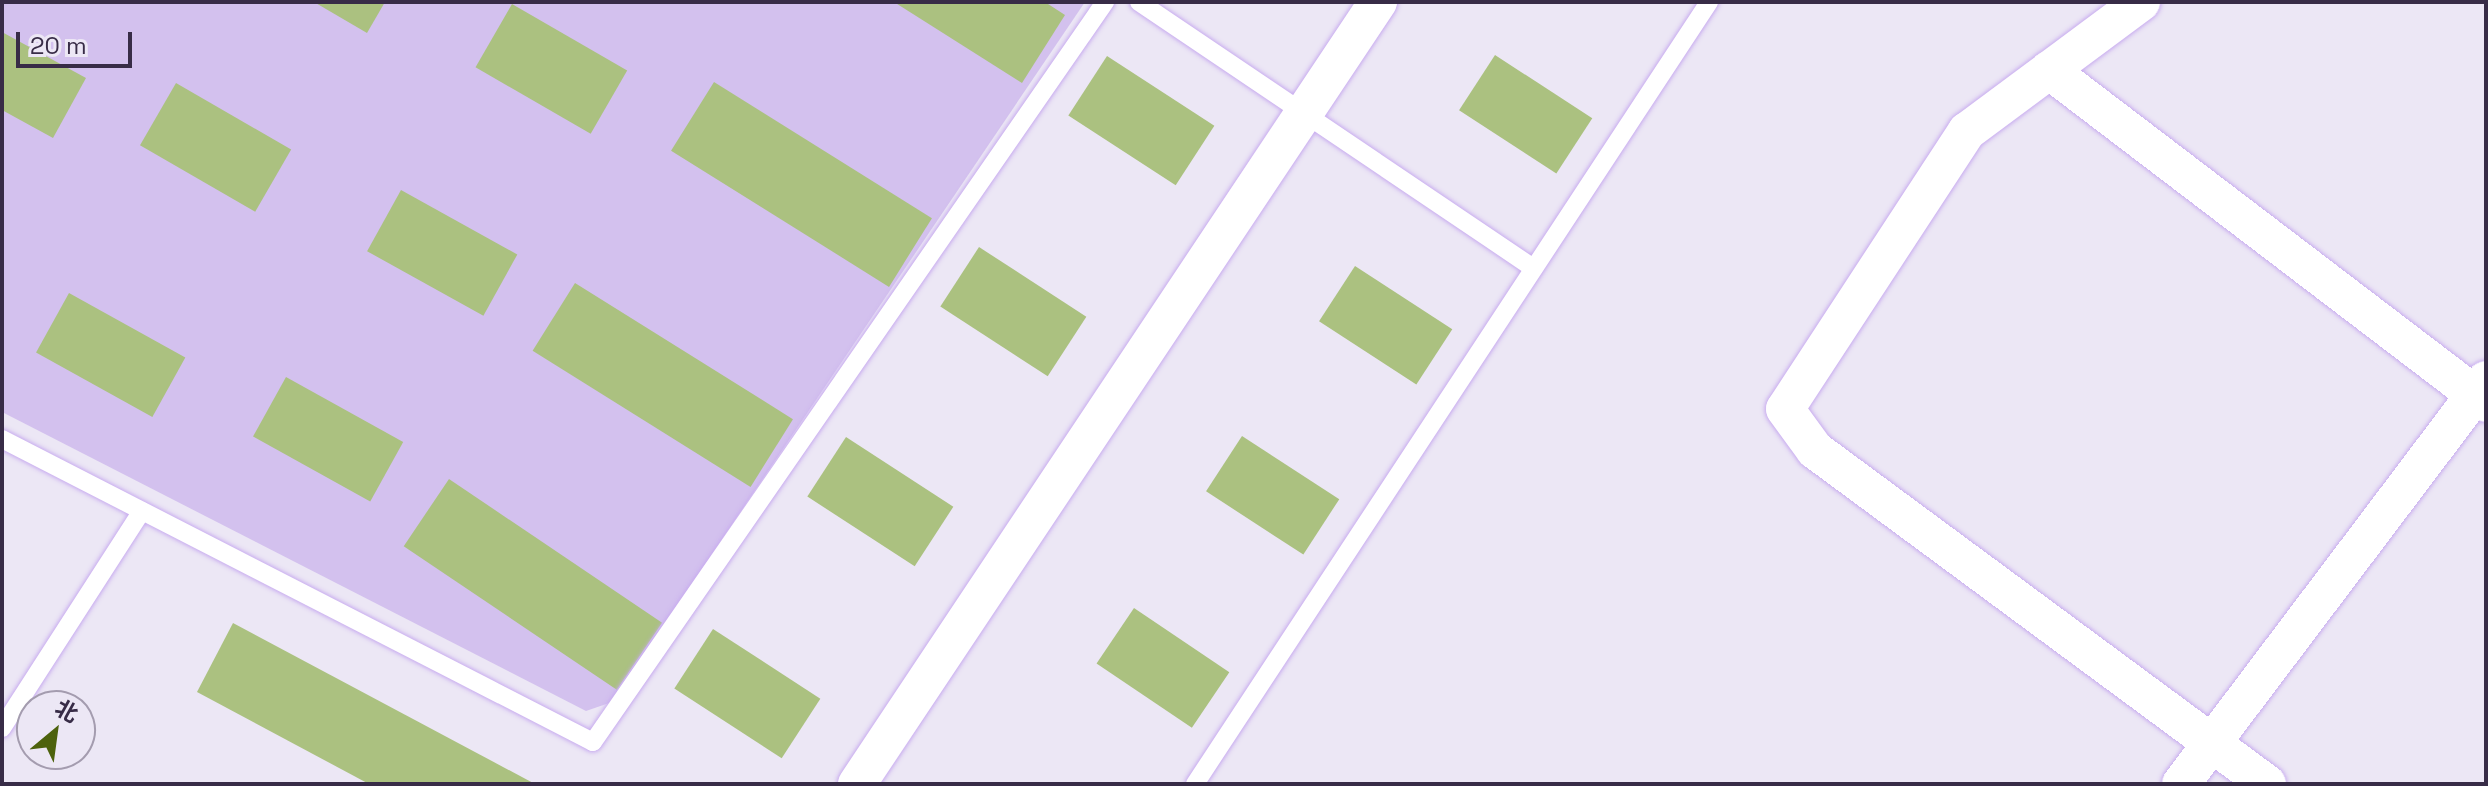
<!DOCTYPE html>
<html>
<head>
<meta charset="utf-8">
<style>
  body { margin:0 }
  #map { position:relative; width:2488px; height:786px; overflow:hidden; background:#ece7f5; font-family:"Space Grotesk","Noto Sans SC",sans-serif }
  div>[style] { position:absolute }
  .green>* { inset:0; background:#d3c1ee }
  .building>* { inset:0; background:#abc180; transform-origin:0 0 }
  .roads { filter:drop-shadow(0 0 2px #c8acef) drop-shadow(0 0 2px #c8acef) }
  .service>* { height:18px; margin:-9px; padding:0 9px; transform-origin:9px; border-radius:9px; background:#fff }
  .minor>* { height:38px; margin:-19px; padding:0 19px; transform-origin:19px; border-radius:19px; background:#fff }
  span { translate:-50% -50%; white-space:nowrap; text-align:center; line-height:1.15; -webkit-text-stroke:7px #ece7f5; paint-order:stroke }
  .frame { position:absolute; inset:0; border:4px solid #382c47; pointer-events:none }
  .north { position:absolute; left:16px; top:690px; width:80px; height:80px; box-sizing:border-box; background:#ece7f5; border:2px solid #a49caf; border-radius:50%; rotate:29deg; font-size:22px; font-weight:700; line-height:32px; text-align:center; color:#382c47 }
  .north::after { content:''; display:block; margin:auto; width:28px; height:36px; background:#4d620d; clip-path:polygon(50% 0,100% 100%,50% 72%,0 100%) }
  .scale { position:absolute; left:16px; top:32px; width:116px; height:36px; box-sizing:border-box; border:4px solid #382c47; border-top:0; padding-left:10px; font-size:24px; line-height:28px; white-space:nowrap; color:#382c47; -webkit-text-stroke:6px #ece7f5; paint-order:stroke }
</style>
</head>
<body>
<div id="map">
  <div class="green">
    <div style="clip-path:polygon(2px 2px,1085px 2px,612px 702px,586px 711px,2px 412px)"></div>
  </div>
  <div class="building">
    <div style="clip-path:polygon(314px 2px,385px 2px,367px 33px)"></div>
    <div style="clip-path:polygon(894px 2px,1045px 2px,1065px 15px,1022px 83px)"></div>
    <div style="left:512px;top:4px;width:133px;height:73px;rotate:30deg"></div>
    <div style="clip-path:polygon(2px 32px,86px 78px,53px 138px,2px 110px)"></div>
    <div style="left:1495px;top:55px;width:116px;height:66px;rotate:33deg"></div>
    <div style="left:1107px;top:56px;width:128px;height:71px;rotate:33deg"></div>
    <div style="left:714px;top:82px;width:257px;height:81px;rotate:32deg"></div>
    <div style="left:176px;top:83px;width:133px;height:72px;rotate:30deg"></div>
    <div style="left:401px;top:190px;width:133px;height:70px;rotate:29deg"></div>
    <div style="left:979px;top:247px;width:128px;height:71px;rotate:33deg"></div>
    <div style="left:1355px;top:266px;width:116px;height:66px;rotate:33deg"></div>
    <div style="left:575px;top:283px;width:257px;height:80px;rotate:32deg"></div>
    <div style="left:69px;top:293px;width:133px;height:68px;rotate:29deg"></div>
    <div style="left:286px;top:377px;width:134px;height:68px;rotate:29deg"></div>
    <div style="left:1242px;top:436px;width:116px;height:66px;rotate:33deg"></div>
    <div style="left:846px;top:437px;width:128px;height:71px;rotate:33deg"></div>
    <div style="left:449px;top:479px;width:257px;height:81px;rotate:34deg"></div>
    <div style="left:1134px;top:608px;width:115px;height:67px;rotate:34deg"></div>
    <div style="clip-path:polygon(233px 623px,535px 784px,369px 784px,197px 692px)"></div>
    <div style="left:713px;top:629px;width:128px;height:71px;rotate:33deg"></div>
  </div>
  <div class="roads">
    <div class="service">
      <div style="left:1139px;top:2px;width:476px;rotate:34deg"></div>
      <div style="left:2px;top:439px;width:664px;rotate:27.14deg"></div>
      <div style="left:593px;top:742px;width:900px;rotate:-55.32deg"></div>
      <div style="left:2px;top:728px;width:258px;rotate:-57.2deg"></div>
      <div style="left:1195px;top:784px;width:936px;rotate:-56.68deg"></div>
    </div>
    <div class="minor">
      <div style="left:2141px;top:2px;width:217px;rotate:143.4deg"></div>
      <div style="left:1967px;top:131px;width:332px;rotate:123.2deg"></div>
      <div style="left:1785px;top:409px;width:51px;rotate:53.8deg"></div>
      <div style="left:1815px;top:450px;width:562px;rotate:36.46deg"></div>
      <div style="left:2049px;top:70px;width:549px;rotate:37.31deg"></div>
      <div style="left:857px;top:784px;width:940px;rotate:-56.33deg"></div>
      <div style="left:2181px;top:784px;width:506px;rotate:-52.95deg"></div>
    </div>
  </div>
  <div class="frame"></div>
  <div class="north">北</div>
  <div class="scale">20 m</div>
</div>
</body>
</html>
